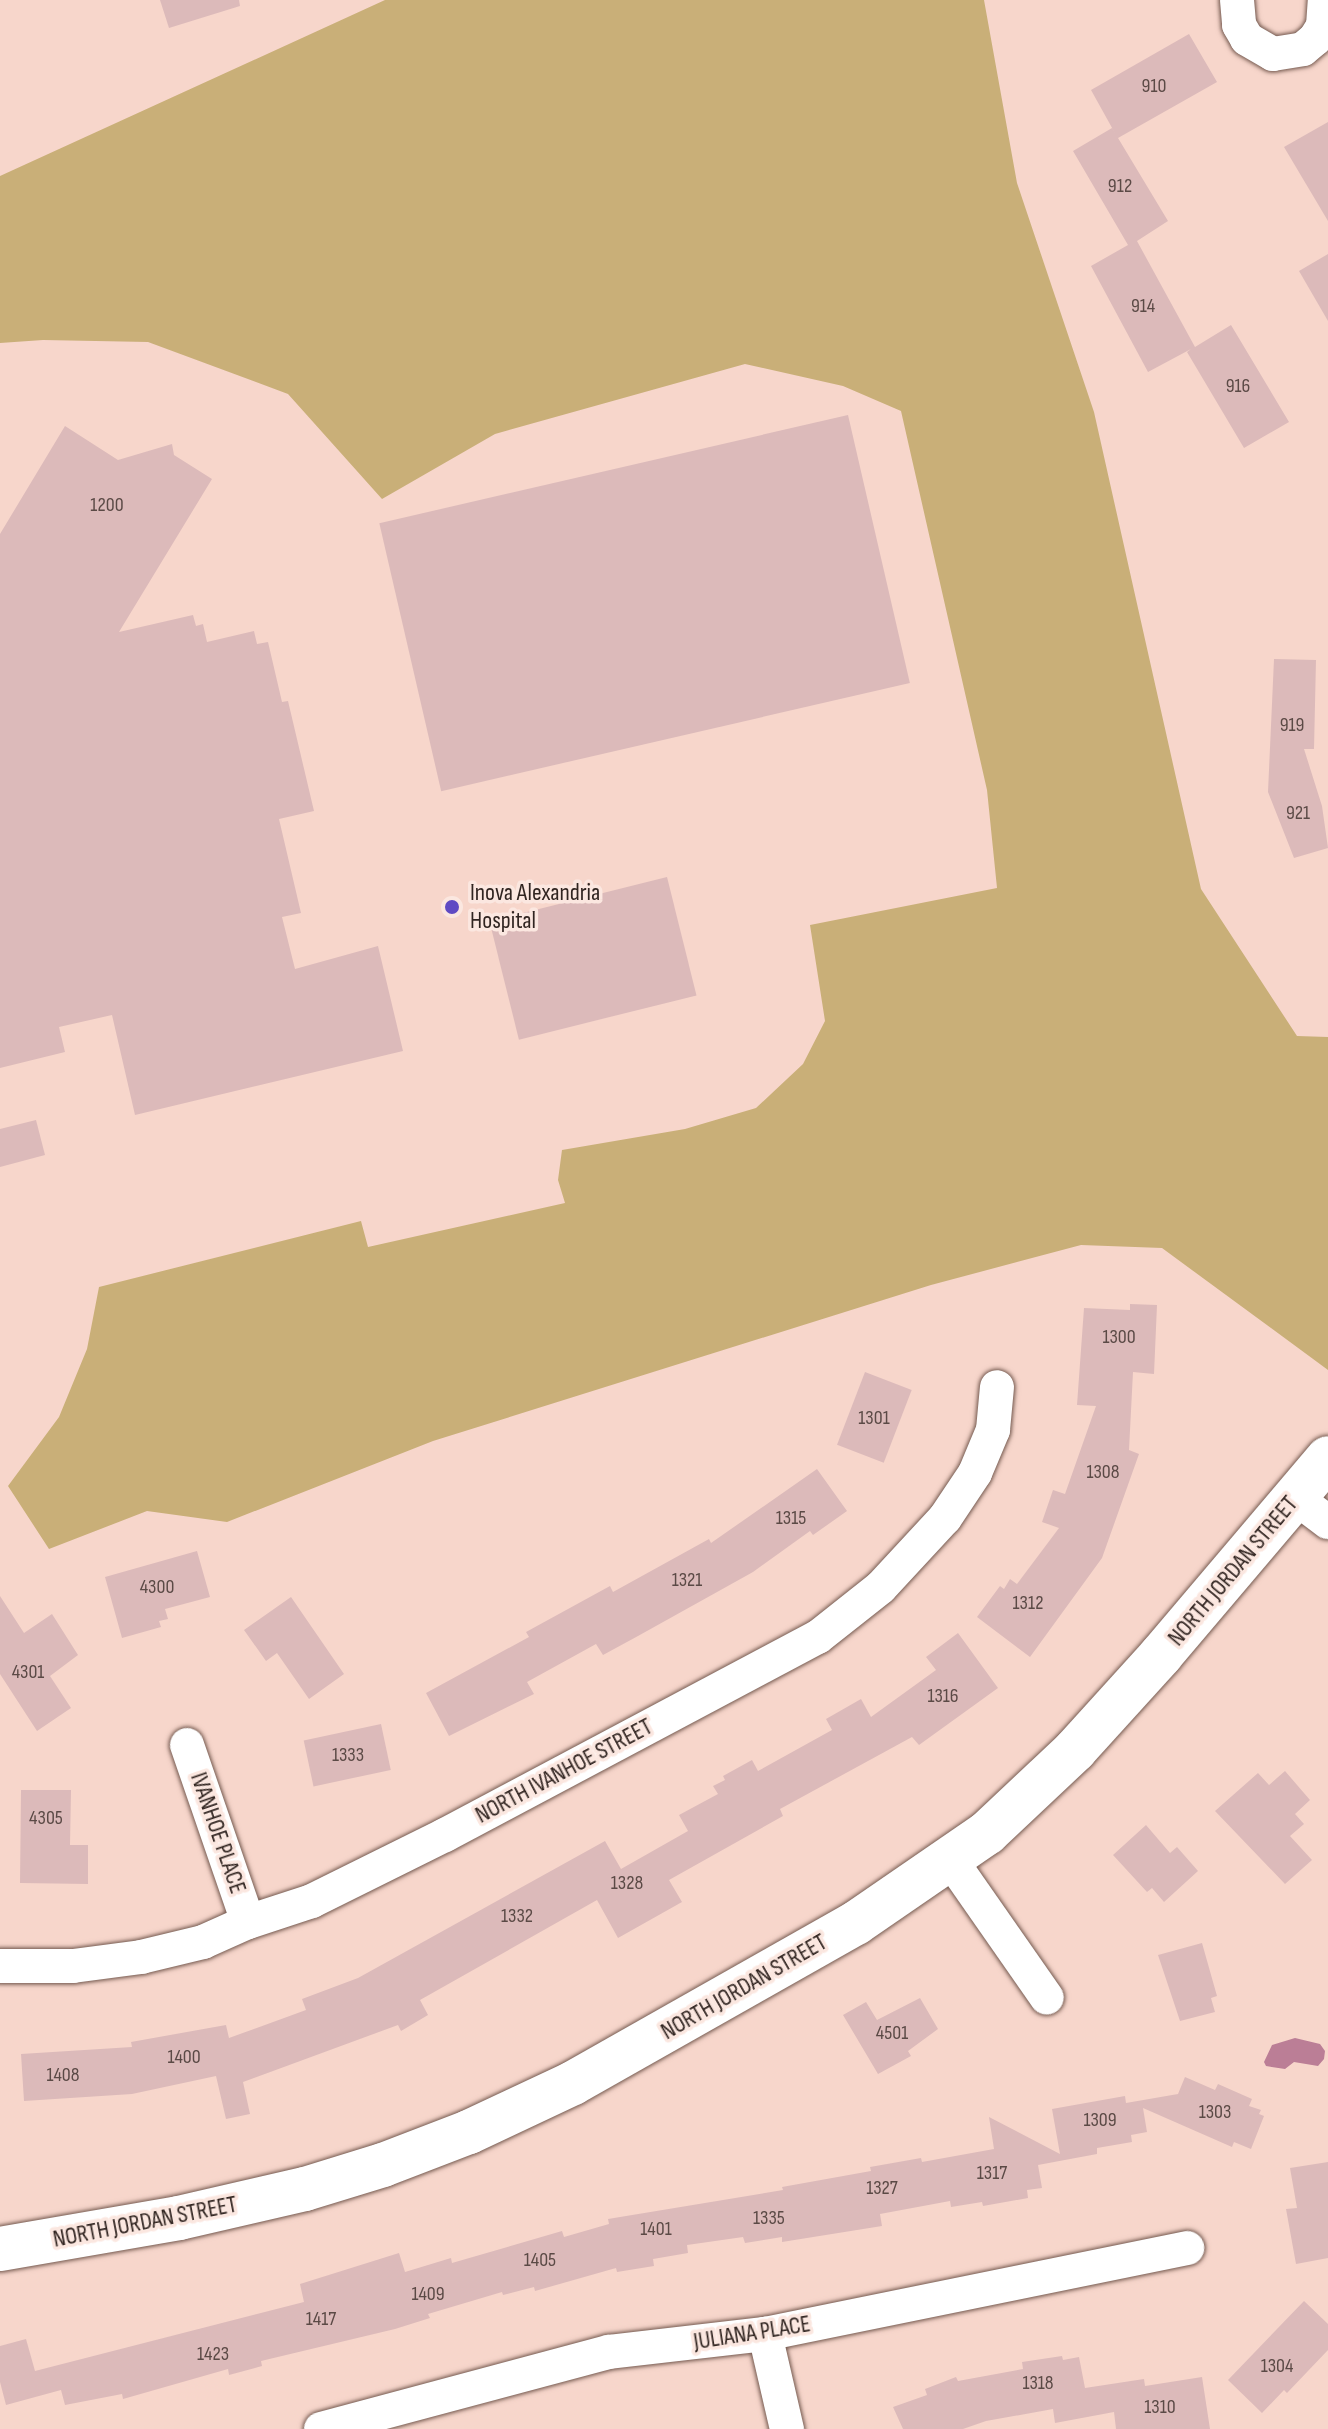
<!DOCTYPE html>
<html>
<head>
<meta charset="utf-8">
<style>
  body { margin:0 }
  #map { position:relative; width:1328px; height:2429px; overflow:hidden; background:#f7d6cb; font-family:"Sofia Sans Condensed",sans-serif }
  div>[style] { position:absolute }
  .green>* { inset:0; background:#c9af78 }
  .water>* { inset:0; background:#bb7e96 }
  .building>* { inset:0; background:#dcbaba; transform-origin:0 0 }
  .roads { filter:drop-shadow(0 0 2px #755a50) drop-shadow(0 0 2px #755a50) }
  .street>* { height:34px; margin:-17px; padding:0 17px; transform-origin:17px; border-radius:17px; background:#fff }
  .secondary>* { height:44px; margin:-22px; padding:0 22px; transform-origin:22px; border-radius:22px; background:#fff }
  .dots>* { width:22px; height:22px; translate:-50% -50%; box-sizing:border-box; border:4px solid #fbe7e0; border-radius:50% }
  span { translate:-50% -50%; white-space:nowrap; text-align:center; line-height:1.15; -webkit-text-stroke:7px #fbe7e0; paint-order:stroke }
  .number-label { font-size:20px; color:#5b4a46 }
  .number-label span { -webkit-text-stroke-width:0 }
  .poi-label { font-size:24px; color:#302420 }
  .left { translate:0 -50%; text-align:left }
  .street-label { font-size:24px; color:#302420 }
</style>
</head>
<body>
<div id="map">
  <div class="green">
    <div style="clip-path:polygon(385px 0,984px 0,1017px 183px,1094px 412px,1201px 889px,1297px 1036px,1328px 1037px,1328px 1370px,1162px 1248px,1081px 1245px,931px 1285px,433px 1441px,227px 1522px,147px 1511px,49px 1549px,8px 1486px,59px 1417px,87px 1349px,99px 1287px,361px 1221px,368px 1247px,565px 1203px,558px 1180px,562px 1150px,685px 1129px,756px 1108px,803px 1064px,825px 1021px,810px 925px,997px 888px,987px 790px,901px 411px,843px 386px,745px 364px,495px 434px,382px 499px,288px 394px,148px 342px,43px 340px,0 343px,0 176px)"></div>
  </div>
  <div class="water">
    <div style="clip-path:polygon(1295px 2038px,1320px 2044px,1325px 2051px,1324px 2059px,1318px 2066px,1294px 2062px,1285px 2069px,1266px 2066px,1264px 2062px,1272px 2045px)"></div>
  </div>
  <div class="building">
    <div style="clip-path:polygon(160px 0,239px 0,240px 6px,169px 28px)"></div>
    <div style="clip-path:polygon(1189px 34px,1217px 82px,1118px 138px,1168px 221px,1137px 241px,1195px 347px,1231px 325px,1289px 422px,1244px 448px,1187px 352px,1191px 349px,1148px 372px,1091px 266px,1128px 245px,1073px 151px,1112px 128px,1116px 135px,1091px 90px)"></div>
    <div style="clip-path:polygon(1328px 122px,1328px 221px,1284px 147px)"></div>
    <div style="clip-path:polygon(1328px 254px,1328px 321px,1299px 271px)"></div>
    <div style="left:848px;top:415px;width:275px;height:481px;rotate:77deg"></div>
    <div style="clip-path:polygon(65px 426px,118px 460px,172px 444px,174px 455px,212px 479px,119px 632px,193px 615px,196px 626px,203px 624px,207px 642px,254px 631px,257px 644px,268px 642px,282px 702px,288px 701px,314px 811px,279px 819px,301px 913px,282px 917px,295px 969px,378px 946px,403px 1051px,135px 1115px,112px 1015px,59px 1027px,65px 1052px,0 1068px,0 534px)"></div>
    <div style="clip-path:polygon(1274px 659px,1316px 660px,1314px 749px,1304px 749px,1322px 806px,1328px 848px,1294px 858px,1268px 792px)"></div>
    <div style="left:667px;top:877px;width:122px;height:183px;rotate:76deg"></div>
    <div style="clip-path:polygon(36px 1120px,45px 1155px,0 1167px,0 1129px)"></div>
    <div style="clip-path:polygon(1130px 1304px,1157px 1305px,1154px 1374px,1133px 1372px,1129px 1450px,1139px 1454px,1102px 1558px,1030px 1657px,977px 1617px,1000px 1586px,1004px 1589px,1010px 1579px,1017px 1584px,1059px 1528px,1042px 1522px,1053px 1490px,1065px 1494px,1096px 1406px,1077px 1405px,1084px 1308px,1130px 1310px)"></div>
    <div style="left:865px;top:1372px;width:50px;height:78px;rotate:21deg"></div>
    <div style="clip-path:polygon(817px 1469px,847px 1511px,813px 1535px,810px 1531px,753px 1572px,638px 1636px,603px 1655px,596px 1644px,527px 1682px,534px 1694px,449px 1736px,426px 1693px,529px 1637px,526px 1632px,610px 1586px,613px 1592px,709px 1539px,711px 1543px)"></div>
    <div style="clip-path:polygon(197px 1551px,210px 1597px,165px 1609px,168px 1619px,159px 1621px,161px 1627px,122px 1638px,105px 1577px)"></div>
    <div style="clip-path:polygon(0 1596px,24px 1633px,52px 1614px,78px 1655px,50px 1676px,71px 1708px,37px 1731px,0 1674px)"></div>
    <div style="clip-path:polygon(291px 1597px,344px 1674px,309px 1699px,277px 1653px,266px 1661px,244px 1630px)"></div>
    <div style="clip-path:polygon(958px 1633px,998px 1688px,919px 1745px,912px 1737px,780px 1809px,783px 1816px,669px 1880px,682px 1902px,618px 1938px,597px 1900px,420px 2000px,428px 2015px,401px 2031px,398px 2025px,243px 2082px,250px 2114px,226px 2119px,216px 2076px,132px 2094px,24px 2101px,21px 2054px,132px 2047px,131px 2042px,226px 2025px,229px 2038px,306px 2010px,302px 1999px,358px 1978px,605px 1841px,621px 1869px,688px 1831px,679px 1815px,718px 1794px,713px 1786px,725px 1780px,723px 1776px,752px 1760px,758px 1771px,832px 1730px,826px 1719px,861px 1699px,871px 1717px,936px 1670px,926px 1657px)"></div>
    <div style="left:381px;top:1724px;width:47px;height:79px;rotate:78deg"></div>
    <div style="clip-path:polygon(1285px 1771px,1310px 1800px,1295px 1814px,1304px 1824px,1290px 1836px,1312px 1860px,1285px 1884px,1215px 1811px,1258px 1773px,1269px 1785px)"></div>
    <div style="clip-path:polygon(21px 1790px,71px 1790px,70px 1845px,88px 1845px,88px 1884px,20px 1883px)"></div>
    <div style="clip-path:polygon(1146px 1825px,1170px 1853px,1177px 1847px,1198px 1871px,1164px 1902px,1152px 1888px,1147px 1892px,1113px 1855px)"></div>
    <div style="clip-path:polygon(1202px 1943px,1217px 1996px,1211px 1998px,1215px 2012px,1180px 2021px,1158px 1955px)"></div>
    <div style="clip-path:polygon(920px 1998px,938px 2029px,908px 2051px,911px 2056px,878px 2074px,843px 2015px,866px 2002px,877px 2020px)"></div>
    <div style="clip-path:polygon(1185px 2077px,1215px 2090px,1218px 2084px,1252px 2099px,1249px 2106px,1261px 2110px,1259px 2114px,1264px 2116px,1251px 2149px,1234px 2142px,1232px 2147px,1143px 2108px,1147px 2132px,1131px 2135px,1132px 2142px,1097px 2148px,1097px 2154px,1038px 2165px,1042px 2188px,1027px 2190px,1028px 2198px,983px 2206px,982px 2202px,951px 2207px,950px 2201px,880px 2214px,882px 2226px,782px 2242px,782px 2237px,745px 2243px,743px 2237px,687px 2245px,688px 2253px,653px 2259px,654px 2266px,617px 2272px,616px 2268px,535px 2291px,534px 2287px,503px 2295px,502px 2292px,428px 2314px,430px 2318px,395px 2329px,261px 2361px,262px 2366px,229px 2375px,228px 2369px,123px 2399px,122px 2394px,65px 2405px,61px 2390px,6px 2405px,0 2382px,0 2346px,26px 2339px,35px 2371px,304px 2302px,300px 2284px,399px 2253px,405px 2272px,451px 2258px,452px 2263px,562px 2231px,564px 2237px,609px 2224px,608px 2219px,783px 2190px,782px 2187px,871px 2171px,870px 2167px,921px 2158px,922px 2162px,994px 2149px,989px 2117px,1060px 2154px,1052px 2109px,1125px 2096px,1126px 2103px,1178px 2094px)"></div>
    <div style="clip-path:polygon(1328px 2162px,1328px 2258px,1296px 2264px,1286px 2209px,1297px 2208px,1290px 2168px)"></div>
    <div style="clip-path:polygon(1304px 2301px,1328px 2324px,1328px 2350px,1287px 2393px,1284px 2390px,1262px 2413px,1228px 2380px)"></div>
    <div style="clip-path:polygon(1062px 2356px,1063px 2360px,1079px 2357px,1085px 2388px,1144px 2379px,1145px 2386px,1202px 2377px,1210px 2429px,1116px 2429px,1114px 2412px,1055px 2423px,1053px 2409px,986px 2421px,963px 2429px,903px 2429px,893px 2407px,927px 2395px,925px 2389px,956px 2377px,958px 2381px,1023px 2369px,1022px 2362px)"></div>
  </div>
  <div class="roads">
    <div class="street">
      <div style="left:1237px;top:0;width:25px;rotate:85deg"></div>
      <div style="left:1239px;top:25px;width:16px;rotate:60deg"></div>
      <div style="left:1247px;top:39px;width:30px;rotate:30deg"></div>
      <div style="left:1273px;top:54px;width:30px;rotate:-9deg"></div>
      <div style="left:1303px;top:49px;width:16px;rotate:-40deg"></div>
      <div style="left:1315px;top:39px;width:15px;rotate:-58deg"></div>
      <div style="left:1323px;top:26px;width:26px;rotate:-86deg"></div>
      <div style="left:1296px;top:1498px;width:40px;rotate:37deg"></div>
      <div style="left:187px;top:1745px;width:187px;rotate:71deg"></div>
      <div style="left:950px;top:1859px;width:169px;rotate:55.1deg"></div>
      <div style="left:0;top:1966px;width:73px"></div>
      <div style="left:73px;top:1966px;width:69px;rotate:-7.5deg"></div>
      <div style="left:141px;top:1957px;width:64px;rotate:-13.6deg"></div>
      <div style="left:203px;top:1942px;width:49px;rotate:-24deg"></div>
      <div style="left:248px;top:1922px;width:67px;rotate:-18.2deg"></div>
      <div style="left:312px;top:1901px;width:148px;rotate:-26.4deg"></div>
      <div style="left:445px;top:1835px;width:422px;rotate:-28deg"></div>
      <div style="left:818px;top:1637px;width:80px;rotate:-38.4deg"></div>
      <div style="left:881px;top:1587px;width:94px;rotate:-47.2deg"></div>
      <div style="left:945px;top:1518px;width:54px;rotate:-56.3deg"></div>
      <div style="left:975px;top:1473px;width:47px;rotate:-67.3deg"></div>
      <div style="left:993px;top:1430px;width:43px;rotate:-84.7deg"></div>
      <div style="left:765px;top:2334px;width:98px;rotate:77deg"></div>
      <div style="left:321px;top:2429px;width:298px;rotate:-15deg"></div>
      <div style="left:609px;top:2352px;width:157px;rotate:-6.6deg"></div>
      <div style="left:765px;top:2334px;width:431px;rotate:-11.5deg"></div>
    </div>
    <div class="secondary">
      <div style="left:0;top:2249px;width:182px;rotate:-9.8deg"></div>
      <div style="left:179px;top:2218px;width:129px;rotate:-13deg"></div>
      <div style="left:305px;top:2189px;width:82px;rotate:-17.1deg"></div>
      <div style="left:383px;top:2165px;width:92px;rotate:-21deg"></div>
      <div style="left:469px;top:2132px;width:115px;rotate:-25.2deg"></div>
      <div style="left:573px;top:2083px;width:325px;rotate:-29.5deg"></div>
      <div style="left:856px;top:1923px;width:159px;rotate:-34.5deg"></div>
      <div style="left:987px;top:1833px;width:121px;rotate:-43.3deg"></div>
      <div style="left:1075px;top:1750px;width:128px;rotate:-47.8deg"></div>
      <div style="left:1161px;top:1655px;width:258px;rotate:-49.7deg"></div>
    </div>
  </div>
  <div class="dots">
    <div style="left:452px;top:907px;background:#5f4ac3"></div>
  </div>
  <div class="number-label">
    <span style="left:1154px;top:86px">910</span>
    <span style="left:1120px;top:186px">912</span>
    <span style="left:1143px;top:306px">914</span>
    <span style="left:1238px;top:386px">916</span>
    <span style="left:107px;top:505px">1200</span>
    <span style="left:1292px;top:725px">919</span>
    <span style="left:1298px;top:813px">921</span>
    <span style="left:1119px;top:1337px">1300</span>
    <span style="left:874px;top:1418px">1301</span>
    <span style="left:1103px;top:1472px">1308</span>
    <span style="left:791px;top:1518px">1315</span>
    <span style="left:687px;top:1580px">1321</span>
    <span style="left:157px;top:1587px">4300</span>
    <span style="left:1028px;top:1603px">1312</span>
    <span style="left:28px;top:1672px">4301</span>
    <span style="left:943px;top:1696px">1316</span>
    <span style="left:348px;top:1755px">1333</span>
    <span style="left:46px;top:1818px">4305</span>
    <span style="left:627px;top:1883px">1328</span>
    <span style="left:517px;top:1916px">1332</span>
    <span style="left:892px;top:2033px">4501</span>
    <span style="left:184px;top:2057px">1400</span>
    <span style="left:63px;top:2075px">1408</span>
    <span style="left:1215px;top:2112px">1303</span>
    <span style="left:1100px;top:2120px">1309</span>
    <span style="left:992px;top:2173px">1317</span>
    <span style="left:882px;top:2188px">1327</span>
    <span style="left:769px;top:2218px">1335</span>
    <span style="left:656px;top:2229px">1401</span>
    <span style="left:540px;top:2260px">1405</span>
    <span style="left:428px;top:2294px">1409</span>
    <span style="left:321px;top:2319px">1417</span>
    <span style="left:213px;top:2354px">1423</span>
    <span style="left:1277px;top:2366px">1304</span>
    <span style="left:1038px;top:2383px">1318</span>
    <span style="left:1160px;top:2407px">1310</span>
  </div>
  <div class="poi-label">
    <span class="left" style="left:470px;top:907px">Inova Alexandria<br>Hospital</span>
  </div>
  <div class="street-label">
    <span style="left:1233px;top:1571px;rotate:-50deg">NORTH JORDAN STREET</span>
    <span style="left:564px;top:1771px;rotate:-28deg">NORTH IVANHOE STREET</span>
    <span style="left:218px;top:1833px;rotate:71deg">IVANHOE PLACE</span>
    <span style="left:744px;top:1987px;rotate:-30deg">NORTH JORDAN STREET</span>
    <span style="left:145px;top:2222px;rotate:-11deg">NORTH JORDAN STREET</span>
    <span style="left:752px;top:2333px;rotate:-9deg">JULIANA PLACE</span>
  </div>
</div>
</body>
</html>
